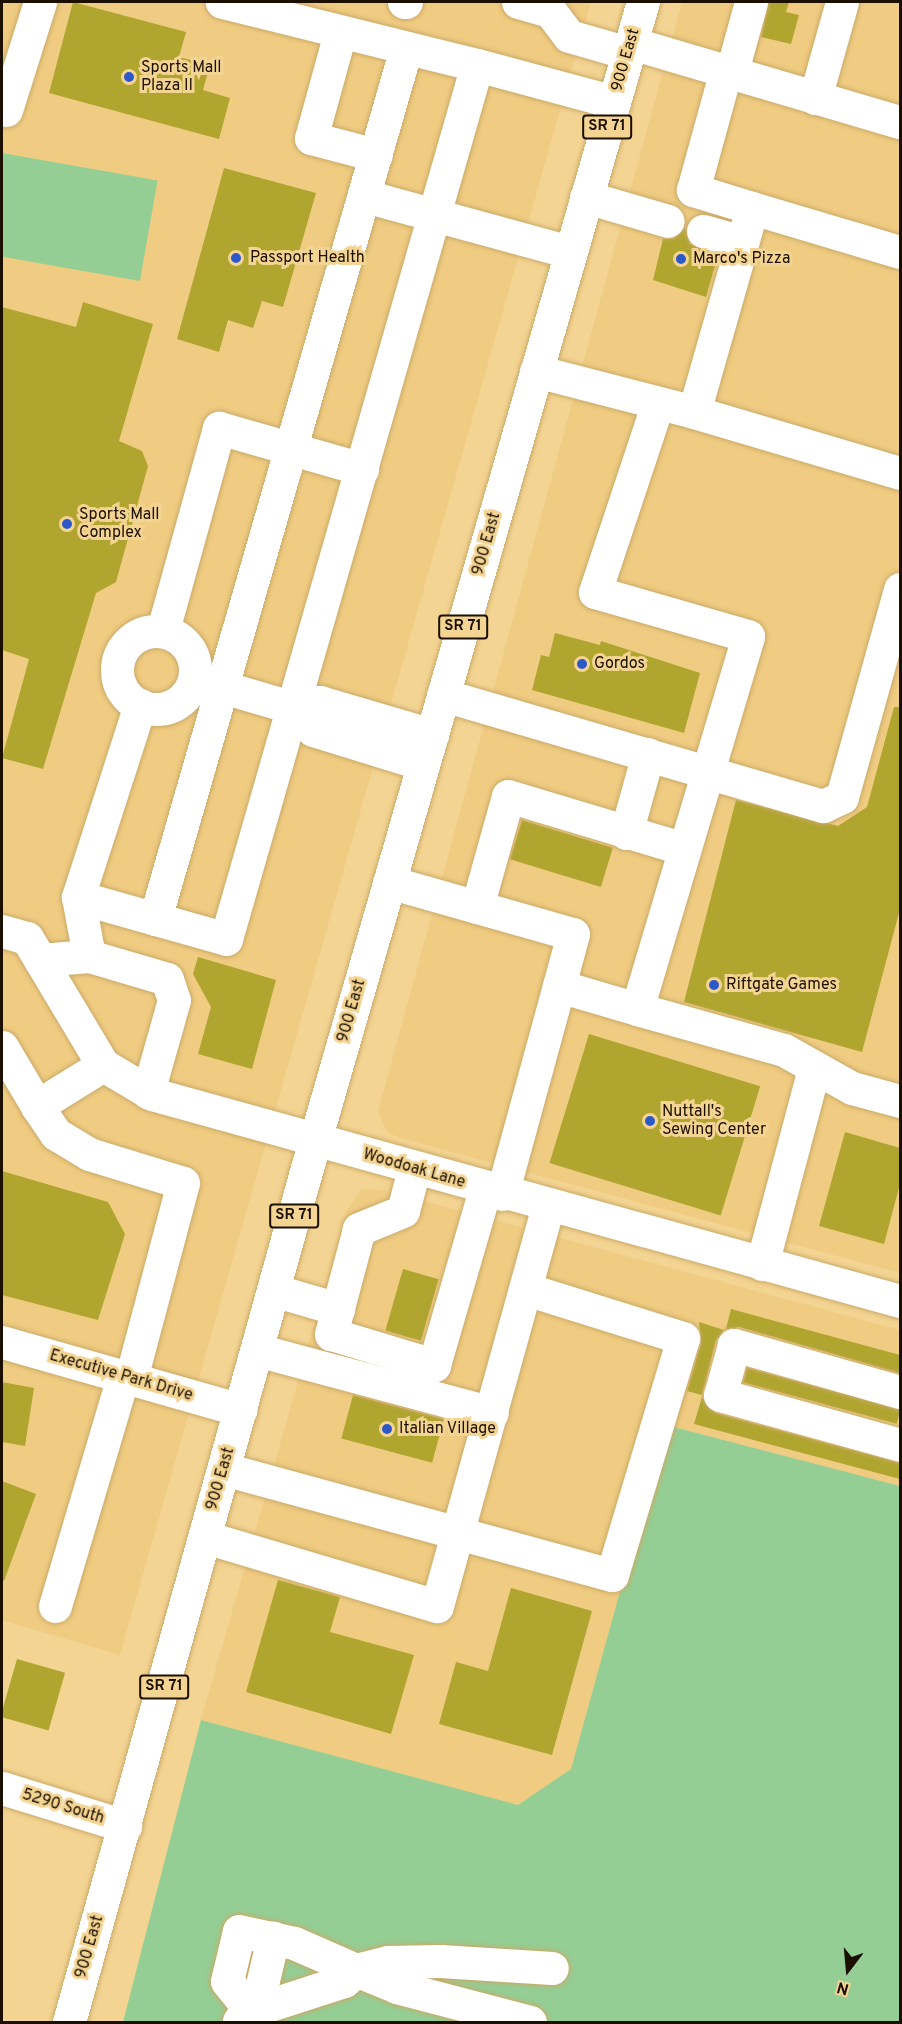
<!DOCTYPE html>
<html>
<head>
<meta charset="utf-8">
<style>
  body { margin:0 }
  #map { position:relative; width:902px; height:2024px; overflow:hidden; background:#f4d492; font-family:Overpass,sans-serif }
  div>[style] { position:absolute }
  .built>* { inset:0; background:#f0cc82 }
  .green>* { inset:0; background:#94ce94; transform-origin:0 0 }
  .building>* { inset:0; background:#afa52f; transform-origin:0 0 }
  .roads { filter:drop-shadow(0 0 2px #caaa69) drop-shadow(0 0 2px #caaa69) }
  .minor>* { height:33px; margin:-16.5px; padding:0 16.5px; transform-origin:16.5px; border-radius:16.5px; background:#fff }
  .minor>.ring { margin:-16.5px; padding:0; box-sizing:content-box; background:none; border:33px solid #fff; border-radius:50% }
  .major>* { height:33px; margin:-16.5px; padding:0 16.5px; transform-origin:16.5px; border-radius:16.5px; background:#fff }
  .dots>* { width:16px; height:16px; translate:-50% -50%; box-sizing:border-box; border:3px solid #f4d492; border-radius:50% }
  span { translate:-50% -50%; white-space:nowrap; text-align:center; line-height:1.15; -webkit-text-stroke:6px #f4d492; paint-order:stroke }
  .shield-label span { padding:2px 4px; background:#f4d492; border:2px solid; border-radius:4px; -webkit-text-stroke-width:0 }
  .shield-label { font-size:15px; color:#1a0f00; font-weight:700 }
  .street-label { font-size:16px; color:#1a0f00 }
  .poi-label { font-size:16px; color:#1a0f00 }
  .left { translate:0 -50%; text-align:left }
  .frame { position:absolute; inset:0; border:3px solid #1a0f00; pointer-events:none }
  .north { position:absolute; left:818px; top:1940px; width:60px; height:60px; -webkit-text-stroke:4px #f4d492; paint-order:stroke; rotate:196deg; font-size:16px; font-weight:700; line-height:24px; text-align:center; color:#1a0f00 }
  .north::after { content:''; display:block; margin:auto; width:21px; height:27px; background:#1a0f00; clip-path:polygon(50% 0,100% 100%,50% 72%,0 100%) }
</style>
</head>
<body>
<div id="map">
  <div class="built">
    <div style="clip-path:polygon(2px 2px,591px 2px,120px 1655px,2px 1620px)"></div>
    <div style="clip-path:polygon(682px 2px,900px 2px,900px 1273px,400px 1138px,387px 1132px,378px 1111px)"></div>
    <div style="clip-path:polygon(362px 1189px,383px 1190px,900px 1330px,900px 1486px,666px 1425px,571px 1769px,518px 1805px,201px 1720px,347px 1210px)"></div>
  </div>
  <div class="green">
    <div style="left:2px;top:153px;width:158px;height:102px;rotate:10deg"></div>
    <div style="clip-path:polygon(666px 1425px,900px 1486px,900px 2022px,123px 2022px,201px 1720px,518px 1805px,571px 1769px)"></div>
  </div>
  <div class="building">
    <div style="clip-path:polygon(73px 2px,186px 32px,179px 57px,210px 65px,203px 90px,230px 98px,219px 139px,49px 93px)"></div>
    <div style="clip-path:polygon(769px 2px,789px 2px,786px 12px,799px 15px,791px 44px,761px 37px)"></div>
    <div style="clip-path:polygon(224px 168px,316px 193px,283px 307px,262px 301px,253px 328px,228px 320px,219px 352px,177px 339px)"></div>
    <div style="clip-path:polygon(685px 228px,690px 244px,718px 255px,706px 297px,653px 280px,663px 239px,673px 239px)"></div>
    <div style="clip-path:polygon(83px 302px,153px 324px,119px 441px,142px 451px,148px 466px,116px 582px,96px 593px,43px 769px,2px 758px,29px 659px,2px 650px,2px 307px,76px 327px)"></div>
    <div style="clip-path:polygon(555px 633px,600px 645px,601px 641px,700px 673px,684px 733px,532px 690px,541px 655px,549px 657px)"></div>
    <div style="clip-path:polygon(894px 707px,900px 707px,900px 909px,862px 1052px,684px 1002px,736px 800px,838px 826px,867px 807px)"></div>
    <div style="left:522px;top:820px;width:95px;height:41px;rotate:17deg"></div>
    <div style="clip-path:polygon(198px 957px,276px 980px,252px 1069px,198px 1054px,211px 1007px,193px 974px)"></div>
    <div style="left:589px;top:1034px;width:179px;height:135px;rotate:17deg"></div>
    <div style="clip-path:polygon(845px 1132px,900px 1148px,900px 1184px,884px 1244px,819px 1226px)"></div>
    <div style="clip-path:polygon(2px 1171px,108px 1202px,125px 1234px,98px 1320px,2px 1295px)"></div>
    <div style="left:403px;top:1269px;width:37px;height:64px;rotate:16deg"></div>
    <div style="clip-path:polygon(731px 1309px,900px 1355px,900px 1373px,739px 1327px,726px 1329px)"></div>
    <div style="clip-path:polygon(699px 1322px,724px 1330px,716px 1340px,702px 1395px,687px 1391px,701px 1343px)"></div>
    <div style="left:747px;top:1368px;width:159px;height:15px;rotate:15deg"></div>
    <div style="clip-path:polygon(2px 1382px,34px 1388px,25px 1446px,2px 1442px)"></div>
    <div style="left:353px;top:1395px;width:94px;height:45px;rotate:15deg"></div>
    <div style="clip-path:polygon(702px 1397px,715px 1413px,900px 1463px,900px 1479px,694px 1424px)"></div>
    <div style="clip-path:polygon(2px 1481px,36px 1494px,4px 1581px,2px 1580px)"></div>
    <div style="clip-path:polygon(278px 1580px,340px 1597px,330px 1632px,414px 1655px,391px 1734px,246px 1692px)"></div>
    <div style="clip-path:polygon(511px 1588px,592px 1611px,552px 1755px,439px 1724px,456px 1662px,488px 1671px)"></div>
    <div style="left:17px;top:1659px;width:50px;height:60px;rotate:16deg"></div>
  </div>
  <div class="roads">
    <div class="minor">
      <div style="left:404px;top:2px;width:2px"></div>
      <div style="left:518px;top:2px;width:33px;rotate:16deg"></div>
      <div style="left:550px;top:11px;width:31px;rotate:53deg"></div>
      <div style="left:569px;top:36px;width:61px;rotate:16.1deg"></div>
      <div style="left:340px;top:33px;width:109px;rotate:105.4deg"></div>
      <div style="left:311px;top:138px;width:67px;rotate:14.7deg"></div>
      <div style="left:631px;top:43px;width:280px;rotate:16.4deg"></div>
      <div style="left:477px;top:65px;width:142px;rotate:15.1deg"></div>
      <div style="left:732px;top:71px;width:72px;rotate:-74.6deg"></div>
      <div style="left:815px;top:98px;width:100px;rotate:-74.3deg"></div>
      <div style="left:6px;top:110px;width:113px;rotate:-72.5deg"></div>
      <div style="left:365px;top:196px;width:213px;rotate:15.3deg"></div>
      <div style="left:586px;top:197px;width:85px;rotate:16.3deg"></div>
      <div style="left:752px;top:208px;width:154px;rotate:16.6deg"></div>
      <div style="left:703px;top:231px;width:41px;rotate:15.8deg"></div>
      <div style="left:536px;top:371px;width:163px;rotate:14.5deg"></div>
      <div style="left:694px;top:412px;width:212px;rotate:-74.1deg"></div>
      <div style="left:752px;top:208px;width:62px;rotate:-163deg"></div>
      <div style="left:693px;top:190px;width:124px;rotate:-74.6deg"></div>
      <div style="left:694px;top:412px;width:215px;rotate:16.5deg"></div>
      <div style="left:163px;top:630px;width:210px;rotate:-74.5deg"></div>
      <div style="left:219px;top:428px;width:149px;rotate:16deg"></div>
      <div class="ring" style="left:117px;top:631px;width:45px;height:45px"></div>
      <div style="left:195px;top:679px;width:103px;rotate:16.3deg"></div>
      <div style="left:294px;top:708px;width:27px;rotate:-13deg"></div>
      <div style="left:320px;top:702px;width:117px;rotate:16.4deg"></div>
      <div style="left:443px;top:695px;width:396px;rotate:16.3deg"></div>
      <div style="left:823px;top:806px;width:21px;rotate:-25deg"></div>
      <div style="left:842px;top:797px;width:216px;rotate:-74.4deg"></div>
      <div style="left:140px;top:705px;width:202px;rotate:107.9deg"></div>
      <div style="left:78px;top:897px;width:154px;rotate:15.8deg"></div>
      <div style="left:226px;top:939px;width:909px;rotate:-73.98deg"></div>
      <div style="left:477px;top:65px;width:263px;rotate:-166.1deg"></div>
      <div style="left:294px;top:708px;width:29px;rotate:49deg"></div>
      <div style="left:313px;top:730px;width:115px;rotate:17.2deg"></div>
      <div style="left:626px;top:833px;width:82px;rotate:-74.4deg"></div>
      <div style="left:389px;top:882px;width:191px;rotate:15.8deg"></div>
      <div style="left:573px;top:934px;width:54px;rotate:105.1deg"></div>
      <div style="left:78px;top:897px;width:60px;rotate:79.4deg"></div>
      <div style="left:477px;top:907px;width:115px;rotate:-74.4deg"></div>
      <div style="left:508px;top:796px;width:181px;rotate:16.7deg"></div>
      <div style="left:155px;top:919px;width:906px;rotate:-73.92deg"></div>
      <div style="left:2px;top:931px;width:26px;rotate:16deg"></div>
      <div style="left:27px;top:938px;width:148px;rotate:59.1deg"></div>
      <div style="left:103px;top:1065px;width:57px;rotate:30.6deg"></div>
      <div style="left:152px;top:1094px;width:776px;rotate:15.47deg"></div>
      <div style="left:40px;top:960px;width:49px;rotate:-4.7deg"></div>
      <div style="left:89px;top:956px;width:81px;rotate:16.4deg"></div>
      <div style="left:167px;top:979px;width:22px;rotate:72deg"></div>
      <div style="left:174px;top:1000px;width:96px;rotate:105.8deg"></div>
      <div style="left:637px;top:1009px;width:153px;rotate:15.6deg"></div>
      <div style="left:784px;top:1050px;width:78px;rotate:29.2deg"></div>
      <div style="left:852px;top:1088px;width:50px;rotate:15.2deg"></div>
      <div style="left:2px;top:1047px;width:69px;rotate:59.3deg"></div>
      <div style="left:103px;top:1065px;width:78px;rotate:148.2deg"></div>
      <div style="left:37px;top:1106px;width:34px;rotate:56deg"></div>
      <div style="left:56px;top:1134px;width:39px;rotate:31deg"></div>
      <div style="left:89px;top:1154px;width:98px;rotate:17.1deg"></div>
      <div style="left:183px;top:1183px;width:203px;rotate:104.9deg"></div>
      <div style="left:414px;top:1169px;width:43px;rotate:104.7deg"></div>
      <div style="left:403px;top:1211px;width:48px;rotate:157.8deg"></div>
      <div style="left:359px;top:1229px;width:109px;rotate:104.9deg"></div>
      <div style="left:331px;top:1334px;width:108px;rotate:16.8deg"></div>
      <div style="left:434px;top:1365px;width:183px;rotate:-73.8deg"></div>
      <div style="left:502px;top:1194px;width:216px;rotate:-74.7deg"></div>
      <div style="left:559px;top:986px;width:81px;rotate:16.4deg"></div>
      <div style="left:637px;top:1009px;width:389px;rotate:-73.4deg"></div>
      <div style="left:748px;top:636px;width:159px;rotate:-164deg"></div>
      <div style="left:595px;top:592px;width:199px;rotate:-71.6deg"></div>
      <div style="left:762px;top:1264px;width:203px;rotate:-75.1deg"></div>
      <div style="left:273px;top:1290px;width:68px;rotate:16.3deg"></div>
      <div style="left:2px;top:1342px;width:248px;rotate:15.9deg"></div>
      <div style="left:257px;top:1350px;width:243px;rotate:15deg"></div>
      <div style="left:900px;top:1392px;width:173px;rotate:-164.2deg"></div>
      <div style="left:734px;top:1345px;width:52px;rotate:105.6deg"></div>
      <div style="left:720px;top:1395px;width:187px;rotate:15.5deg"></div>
      <div style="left:224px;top:1469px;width:402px;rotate:15.3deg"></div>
      <div style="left:612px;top:1575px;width:247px;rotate:-73.3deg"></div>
      <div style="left:683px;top:1338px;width:164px;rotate:-162.7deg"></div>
      <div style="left:205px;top:1537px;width:242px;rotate:16.6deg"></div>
      <div style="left:437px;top:1606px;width:414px;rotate:-74.5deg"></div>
      <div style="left:55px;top:1606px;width:240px;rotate:-73.5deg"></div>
      <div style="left:2px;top:1788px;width:129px;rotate:17.2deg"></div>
      <div style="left:239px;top:1931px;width:56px;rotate:12.3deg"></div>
      <div style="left:294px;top:1943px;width:68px;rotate:23.5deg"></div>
      <div style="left:356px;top:1970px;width:16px;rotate:137deg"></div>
      <div style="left:344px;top:1981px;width:98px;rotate:162.1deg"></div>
      <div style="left:251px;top:2011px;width:38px;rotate:-129deg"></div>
      <div style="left:227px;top:1981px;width:51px;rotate:-76.5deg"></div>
      <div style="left:239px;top:2021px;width:35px;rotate:-53deg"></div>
      <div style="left:260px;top:1993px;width:57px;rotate:-76.7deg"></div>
      <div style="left:530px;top:2022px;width:138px;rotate:-165.3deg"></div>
      <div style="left:397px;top:1987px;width:44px;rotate:-157.5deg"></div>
      <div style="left:356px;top:1970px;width:32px;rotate:-14deg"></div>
      <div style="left:387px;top:1962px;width:53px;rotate:-1.1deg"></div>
      <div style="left:440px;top:1961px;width:112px;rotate:3.6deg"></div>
    </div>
    <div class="major">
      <div style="left:69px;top:2022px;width:879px;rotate:-74.43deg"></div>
      <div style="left:305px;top:1175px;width:1221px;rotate:-73.93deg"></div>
    </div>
  </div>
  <div class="dots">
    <div style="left:129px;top:77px;background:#2d59c8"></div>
    <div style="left:236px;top:258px;background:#2d59c8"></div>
    <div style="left:681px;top:259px;background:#2d59c8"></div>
    <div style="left:67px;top:524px;background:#2d59c8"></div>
    <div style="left:582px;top:664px;background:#2d59c8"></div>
    <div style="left:714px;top:985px;background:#2d59c8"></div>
    <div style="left:650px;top:1121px;background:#2d59c8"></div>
    <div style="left:387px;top:1429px;background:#2d59c8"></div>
  </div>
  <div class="shield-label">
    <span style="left:607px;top:127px">SR 71</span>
    <span style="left:463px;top:627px">SR 71</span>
    <span style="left:294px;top:1216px">SR 71</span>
    <span style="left:164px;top:1687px">SR 71</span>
  </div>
  <div class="street-label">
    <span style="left:626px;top:60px;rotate:-74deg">900 East</span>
    <span style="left:487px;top:544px;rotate:-74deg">900 East</span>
    <span style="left:352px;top:1011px;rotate:-74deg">900 East</span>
    <span style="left:414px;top:1169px;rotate:16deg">Woodoak Lane</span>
    <span style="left:121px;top:1376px;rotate:16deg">Executive Park Drive</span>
    <span style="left:221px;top:1479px;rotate:-74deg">900 East</span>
    <span style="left:63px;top:1807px;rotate:17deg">5290 South</span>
    <span style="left:90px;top:1947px;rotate:-74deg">900 East</span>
  </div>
  <div class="poi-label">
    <span class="left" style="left:141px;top:77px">Sports Mall<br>Plaza II</span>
    <span class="left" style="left:250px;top:258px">Passport Health</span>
    <span class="left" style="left:693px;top:259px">Marco's Pizza</span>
    <span class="left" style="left:79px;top:524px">Sports Mall<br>Complex</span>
    <span class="left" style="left:594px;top:664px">Gordos</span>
    <span class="left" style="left:726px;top:985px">Riftgate Games</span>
    <span class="left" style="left:662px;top:1121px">Nuttall's<br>Sewing Center</span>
    <span class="left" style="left:399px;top:1429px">Italian Village</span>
  </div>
  <div class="frame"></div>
  <div class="north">N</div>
</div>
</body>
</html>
